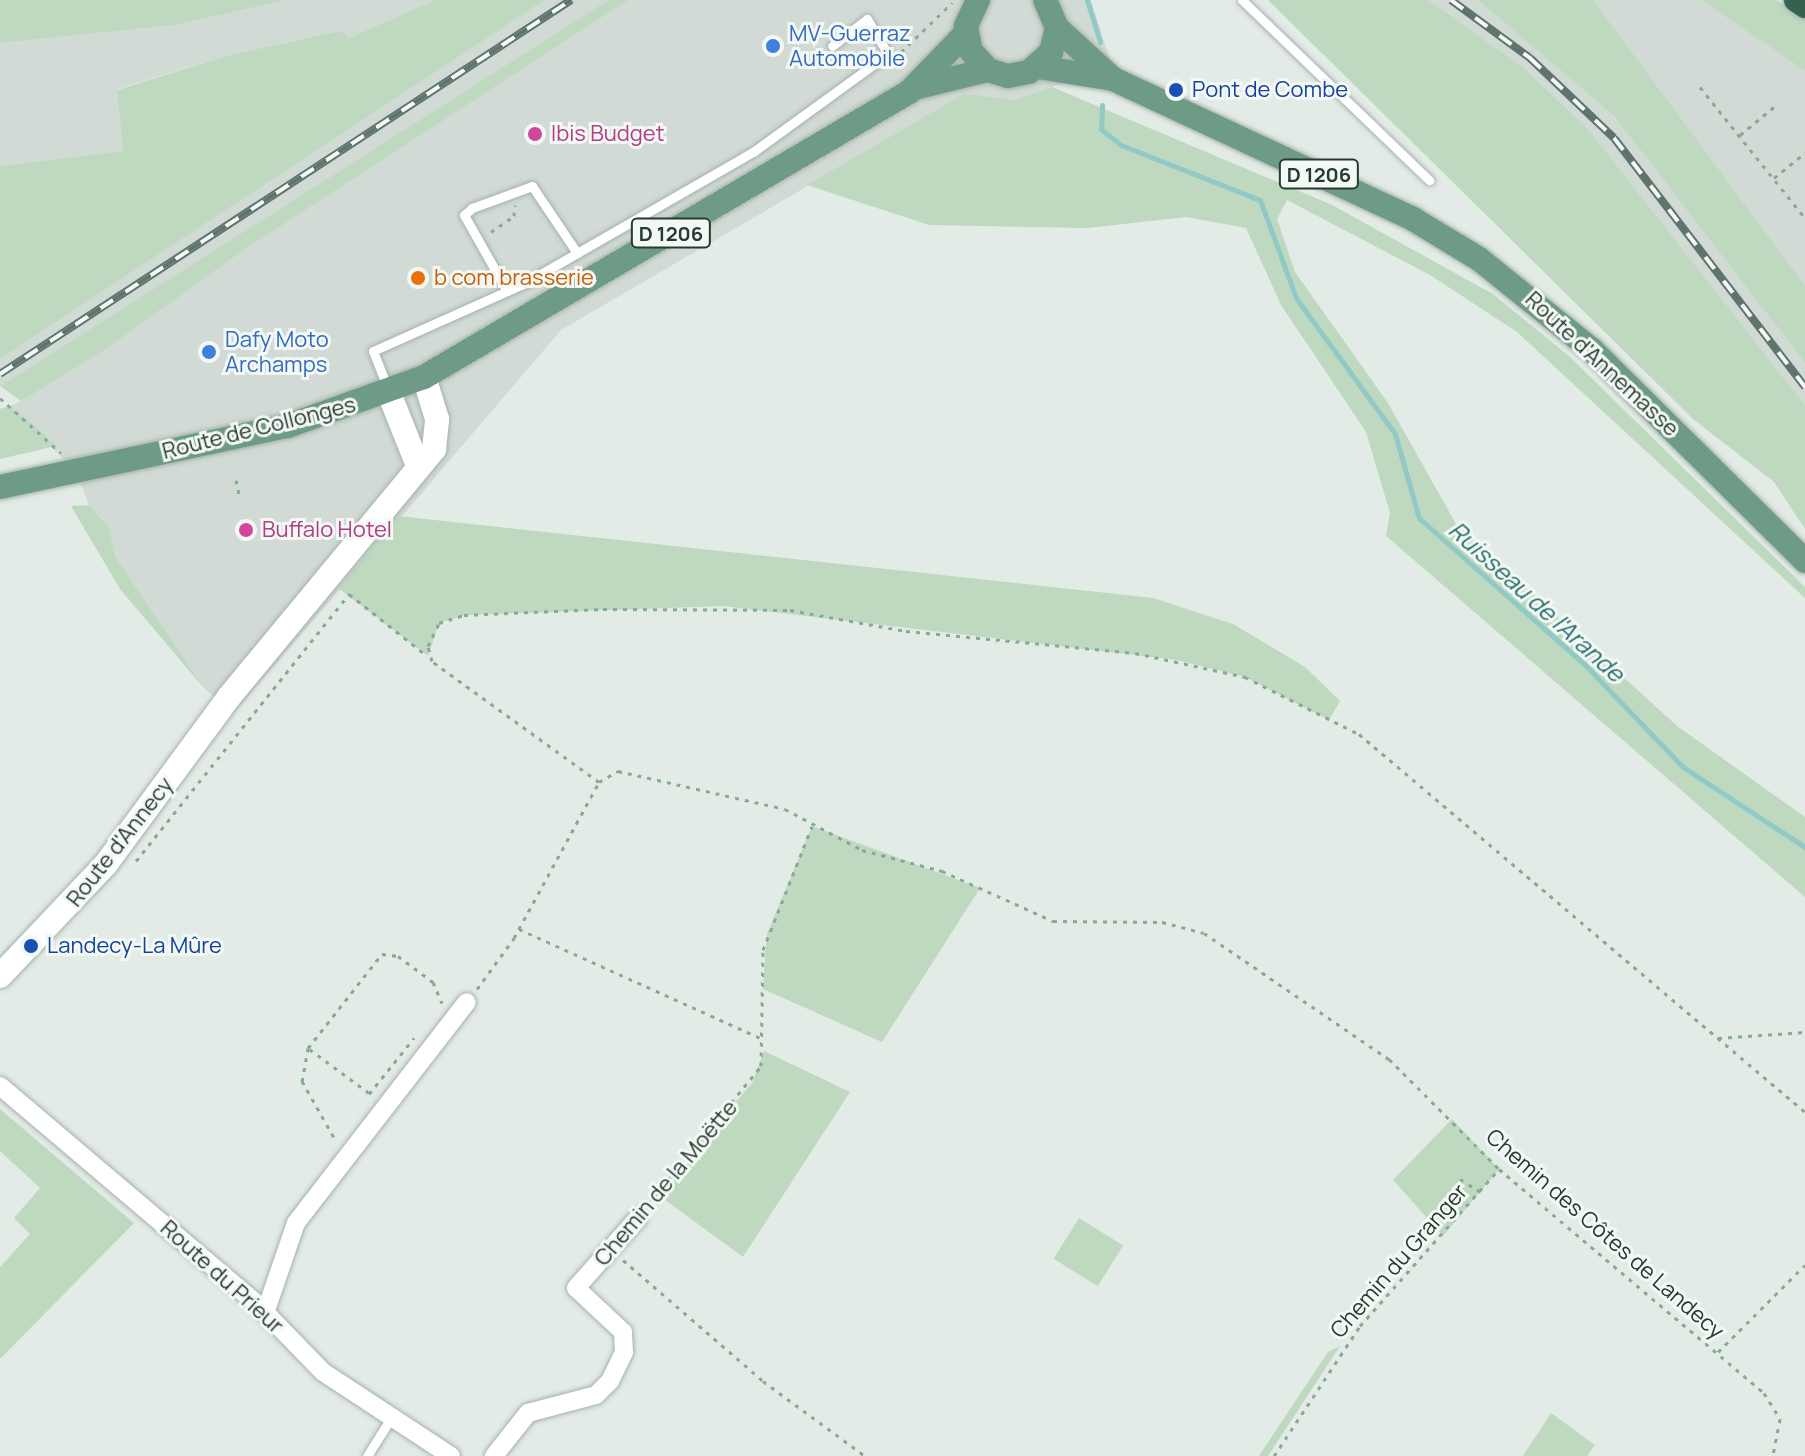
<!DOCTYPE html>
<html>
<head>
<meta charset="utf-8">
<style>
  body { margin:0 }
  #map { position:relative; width:1805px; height:1456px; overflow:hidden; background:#e3ebe6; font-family:Manrope,sans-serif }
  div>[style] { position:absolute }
  .built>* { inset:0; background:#d1dad4 }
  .green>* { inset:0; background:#bed9c0; transform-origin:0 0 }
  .stream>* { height:5px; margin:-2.5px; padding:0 2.5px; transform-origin:2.5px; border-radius:2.5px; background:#91c9c7 }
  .path>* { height:3px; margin-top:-1.5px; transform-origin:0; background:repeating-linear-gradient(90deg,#87aa98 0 4px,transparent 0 10px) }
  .roads { filter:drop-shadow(0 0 2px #a6b2ac) drop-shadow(0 0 2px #a6b2ac) }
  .lane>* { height:9px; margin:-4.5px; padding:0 4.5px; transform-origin:4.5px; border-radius:4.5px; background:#fff }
  .street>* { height:18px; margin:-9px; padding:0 9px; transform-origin:9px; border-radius:9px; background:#fff }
  .secondary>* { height:24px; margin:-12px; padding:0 12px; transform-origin:12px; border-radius:12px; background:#fff }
  .primary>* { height:24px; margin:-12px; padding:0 12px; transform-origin:12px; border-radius:12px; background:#6d9b86 }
  .highway>* { height:24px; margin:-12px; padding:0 12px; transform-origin:12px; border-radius:12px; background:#346250 }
  .rail>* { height:8px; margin-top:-4px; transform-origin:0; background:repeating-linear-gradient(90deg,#f3f8f4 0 15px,#5f756b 0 30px); box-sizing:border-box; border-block:2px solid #5f756b }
  .dots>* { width:22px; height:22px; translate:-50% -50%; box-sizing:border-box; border:4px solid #f3f8f4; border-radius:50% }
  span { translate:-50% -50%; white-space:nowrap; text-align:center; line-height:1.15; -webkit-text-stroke:6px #f3f8f4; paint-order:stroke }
  .shield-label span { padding:2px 6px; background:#f3f8f4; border:2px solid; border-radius:6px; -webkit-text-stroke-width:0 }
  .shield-label { font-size:20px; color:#253a30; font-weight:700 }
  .shop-label { font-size:22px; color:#366cbe }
  .left { translate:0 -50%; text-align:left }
  .transit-label { font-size:22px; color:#164399 }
  .hotel-label { font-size:22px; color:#b23c85 }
  .food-label { font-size:22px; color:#c56008 }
  .street-label { font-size:22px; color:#253a30 }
  .water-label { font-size:24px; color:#266e6c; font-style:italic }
</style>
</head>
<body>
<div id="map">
  <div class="built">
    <div style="clip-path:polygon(286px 0,435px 0,349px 38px,339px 31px,233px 54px,117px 89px,123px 151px,0 166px,0 43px,175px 25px)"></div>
    <div style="clip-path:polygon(545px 0,1091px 0,1112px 66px,1014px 100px,964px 95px,561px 330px,233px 714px,203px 687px,115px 556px,109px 527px,89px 505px,76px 471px,10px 406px,21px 401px,0 386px,0 359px)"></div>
    <div style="clip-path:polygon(1429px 0,1478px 0,1614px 116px,1805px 363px,1805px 405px,1589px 130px,1524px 68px)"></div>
    <div style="clip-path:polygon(1593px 0,1701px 0,1805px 71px,1805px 285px)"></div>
  </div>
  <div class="green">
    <div style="clip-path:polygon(0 0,286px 0,175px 25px,0 43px)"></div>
    <div style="clip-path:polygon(435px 0,545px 0,0 359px,0 166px,123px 151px,117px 90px,233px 54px,340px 31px,349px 38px)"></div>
    <div style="clip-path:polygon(609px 0,628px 0,245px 249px,101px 352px,21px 401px,1px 386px)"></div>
    <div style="clip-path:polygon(1268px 0,1429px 0,1524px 68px,1589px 130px,1805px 405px,1805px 529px,1774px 482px,1693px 419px)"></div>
    <div style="clip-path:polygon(1478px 0,1593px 0,1805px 285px,1805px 363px,1614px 116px)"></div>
    <div style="clip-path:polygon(1701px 0,1777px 0,1805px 19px,1805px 71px)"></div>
    <div style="clip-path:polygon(1052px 87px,1332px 205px,1493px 294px,1570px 357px,1805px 587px,1805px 598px,1517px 332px,1430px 275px,1287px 200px,1277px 219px,1295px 272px,1388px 403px,1456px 524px,1677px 726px,1805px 817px,1805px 897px,1386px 536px,1390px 513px,1366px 432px,1281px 305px,1246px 228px,1186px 217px,1088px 228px,929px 225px,807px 185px,964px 94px,1014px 100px)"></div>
    <div style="clip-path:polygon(10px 406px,38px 429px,56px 446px,0 459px,0 409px)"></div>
    <div style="clip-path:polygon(89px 505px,109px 527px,115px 556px,203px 687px,120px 589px,71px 506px)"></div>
    <div style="clip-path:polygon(398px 516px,1153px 598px,1233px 624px,1305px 667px,1340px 701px,1329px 720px,1245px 677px,1177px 660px,723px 606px,464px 615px,439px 623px,428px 656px,338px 588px)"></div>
    <div style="clip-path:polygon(812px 826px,980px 888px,882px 1042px,763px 989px,767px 934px)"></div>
    <div style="clip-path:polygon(764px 1051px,850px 1092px,743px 1257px,657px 1194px,752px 1083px)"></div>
    <div style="clip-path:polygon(0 1109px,134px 1223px,0 1359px,0 1267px,30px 1234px,14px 1218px,40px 1188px,0 1151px)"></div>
    <div style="clip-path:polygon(1452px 1119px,1499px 1169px,1443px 1236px,1393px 1180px)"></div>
    <div style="left:1079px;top:1218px;width:52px;height:48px;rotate:32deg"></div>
    <div style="clip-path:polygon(1340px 1346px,1268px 1456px,1259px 1456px,1328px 1352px)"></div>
    <div style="clip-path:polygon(1551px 1413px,1595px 1445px,1587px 1456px,1523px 1456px)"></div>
  </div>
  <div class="stream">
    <div style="left:1087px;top:0;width:44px;rotate:72.8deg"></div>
    <div style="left:1102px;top:105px;width:24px;rotate:92deg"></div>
    <div style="left:1101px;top:129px;width:26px;rotate:39deg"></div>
    <div style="left:1121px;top:145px;width:149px;rotate:21.6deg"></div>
    <div style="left:1260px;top:200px;width:104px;rotate:69.8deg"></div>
    <div style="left:1296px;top:298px;width:168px;rotate:53.9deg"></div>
    <div style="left:1395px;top:434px;width:87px;rotate:74.1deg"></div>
    <div style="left:1419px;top:518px;width:223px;rotate:41.5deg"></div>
    <div style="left:1586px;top:666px;width:140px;rotate:46.2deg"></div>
    <div style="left:1683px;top:767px;width:146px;rotate:33.3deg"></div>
  </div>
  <div class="path">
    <div style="left:901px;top:52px;width:71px;rotate:-43.9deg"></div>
    <div style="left:1700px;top:87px;width:168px;rotate:51.3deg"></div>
    <div style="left:1740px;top:135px;width:44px;rotate:-39.5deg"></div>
    <div style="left:1774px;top:178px;width:40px;rotate:-39deg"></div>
    <div style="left:491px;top:232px;width:28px;rotate:-35deg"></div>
    <div style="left:514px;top:216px;width:11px;rotate:-85deg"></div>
    <div style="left:0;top:398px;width:82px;rotate:42deg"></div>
    <div style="left:236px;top:480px;width:19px;rotate:78deg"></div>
    <div style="left:599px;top:782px;width:206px;rotate:-144.1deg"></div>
    <div style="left:432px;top:661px;width:16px;rotate:-105deg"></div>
    <div style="left:428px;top:646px;width:25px;rotate:-64deg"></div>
    <div style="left:439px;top:623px;width:26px;rotate:-18deg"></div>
    <div style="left:464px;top:615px;width:139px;rotate:-2.5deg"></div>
    <div style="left:603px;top:609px;width:187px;rotate:0.3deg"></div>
    <div style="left:790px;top:610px;width:118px;rotate:10.3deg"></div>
    <div style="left:906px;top:631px;width:230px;rotate:5.5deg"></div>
    <div style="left:1135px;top:653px;width:113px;rotate:12.3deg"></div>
    <div style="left:1245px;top:677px;width:127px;rotate:26.6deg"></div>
    <div style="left:1359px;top:734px;width:585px;rotate:40.28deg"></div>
    <div style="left:136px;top:861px;width:342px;rotate:-51.4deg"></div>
    <div style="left:349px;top:594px;width:98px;rotate:38.4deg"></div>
    <div style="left:519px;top:929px;width:270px;rotate:24.3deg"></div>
    <div style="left:477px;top:989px;width:63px;rotate:-54deg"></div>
    <div style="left:514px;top:938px;width:178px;rotate:-61.4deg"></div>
    <div style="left:599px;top:782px;width:22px;rotate:-30deg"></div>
    <div style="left:618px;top:771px;width:171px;rotate:12.8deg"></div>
    <div style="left:785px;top:809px;width:87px;rotate:28deg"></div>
    <div style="left:862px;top:850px;width:83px;rotate:14.7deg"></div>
    <div style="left:942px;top:871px;width:122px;rotate:24.2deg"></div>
    <div style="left:1053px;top:921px;width:109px;rotate:0.5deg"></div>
    <div style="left:1162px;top:922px;width:43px;rotate:14.7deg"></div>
    <div style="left:1204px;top:933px;width:224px;rotate:34.3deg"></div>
    <div style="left:1389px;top:1059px;width:156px;rotate:45deg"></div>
    <div style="left:1499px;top:1169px;width:347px;rotate:40.2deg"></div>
    <div style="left:1764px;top:1393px;width:31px;rotate:58deg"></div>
    <div style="left:1780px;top:1419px;width:38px;rotate:101deg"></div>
    <div style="left:1718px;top:1038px;width:87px;rotate:-3.9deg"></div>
    <div style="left:308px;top:1048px;width:34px;rotate:100deg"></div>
    <div style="left:302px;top:1081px;width:69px;rotate:60.5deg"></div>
    <div style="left:369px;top:1093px;width:76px;rotate:-143.6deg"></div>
    <div style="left:308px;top:1048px;width:120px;rotate:-51.8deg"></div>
    <div style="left:382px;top:954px;width:16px;rotate:7deg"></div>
    <div style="left:398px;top:956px;width:44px;rotate:36.6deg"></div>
    <div style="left:433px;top:982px;width:23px;rotate:67deg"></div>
    <div style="left:369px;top:1094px;width:72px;rotate:-51.2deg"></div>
    <div style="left:1460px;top:1179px;width:25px;rotate:32deg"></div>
    <div style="left:649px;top:1203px;width:177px;rotate:-50.7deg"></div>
    <div style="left:761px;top:1066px;width:116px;rotate:-89deg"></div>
    <div style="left:763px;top:950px;width:133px;rotate:-68.4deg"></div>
    <div style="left:623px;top:1260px;width:185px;rotate:40.8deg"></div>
    <div style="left:763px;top:1381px;width:127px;rotate:36.3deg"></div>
    <div style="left:1718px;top:1352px;width:123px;rotate:-45deg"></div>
    <div style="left:1274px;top:1456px;width:156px;rotate:-56.5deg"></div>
    <div style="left:1360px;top:1326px;width:210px;rotate:-48.5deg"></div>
  </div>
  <div class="roads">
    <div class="lane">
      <div style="left:1242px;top:0;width:260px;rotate:43.9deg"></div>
      <div style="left:507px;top:291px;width:87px;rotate:-119.5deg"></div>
      <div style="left:464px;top:215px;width:11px;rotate:-41deg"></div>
      <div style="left:472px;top:208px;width:64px;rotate:-20.1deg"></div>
      <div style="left:532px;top:186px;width:81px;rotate:56.1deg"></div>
      <div style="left:388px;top:389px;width:41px;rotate:-111.5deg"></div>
      <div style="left:373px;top:351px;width:167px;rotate:-24.1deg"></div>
      <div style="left:525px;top:283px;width:263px;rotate:-29.9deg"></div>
      <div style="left:753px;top:152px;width:167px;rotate:-36deg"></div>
      <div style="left:888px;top:54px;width:41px;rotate:-121deg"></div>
      <div style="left:867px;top:19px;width:44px;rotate:142.4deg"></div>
      <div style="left:367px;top:1456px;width:41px;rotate:-57.8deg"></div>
    </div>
    <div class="street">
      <div style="left:0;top:1086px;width:338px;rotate:40.3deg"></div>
      <div style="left:258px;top:1305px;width:93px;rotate:45.9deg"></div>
      <div style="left:323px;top:1372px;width:153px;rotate:33.3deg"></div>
      <div style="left:265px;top:1313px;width:95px;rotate:-71deg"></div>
      <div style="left:296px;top:1223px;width:279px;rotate:-52.3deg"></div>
      <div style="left:494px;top:1456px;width:55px;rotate:-51.7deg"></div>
      <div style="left:528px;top:1413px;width:70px;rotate:-14.8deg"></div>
      <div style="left:596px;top:1395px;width:20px;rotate:-45deg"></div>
      <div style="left:610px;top:1381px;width:32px;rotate:-64deg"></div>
      <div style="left:624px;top:1352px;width:20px;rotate:-93deg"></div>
      <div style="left:623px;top:1332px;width:64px;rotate:-136.9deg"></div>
      <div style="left:576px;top:1288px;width:94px;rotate:-48.5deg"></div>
    </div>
    <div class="secondary">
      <div style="left:389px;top:393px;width:79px;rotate:68.3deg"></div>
      <div style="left:0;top:976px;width:154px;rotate:-46.6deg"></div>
      <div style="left:106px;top:864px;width:207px;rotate:-53.6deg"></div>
      <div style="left:229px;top:697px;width:322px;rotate:-50.4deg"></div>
      <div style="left:434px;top:449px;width:30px;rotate:-84deg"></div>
      <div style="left:437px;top:419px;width:44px;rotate:-107.2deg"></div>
    </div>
    <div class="primary">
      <div style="left:978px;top:0;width:29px;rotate:115deg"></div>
      <div style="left:966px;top:26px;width:25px;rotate:79deg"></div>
      <div style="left:971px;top:51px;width:25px;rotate:48deg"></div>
      <div style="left:988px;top:70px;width:21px;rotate:17deg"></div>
      <div style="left:1008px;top:76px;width:21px;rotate:-11deg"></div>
      <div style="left:1029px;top:72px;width:30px;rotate:-42deg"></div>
      <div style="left:1051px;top:52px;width:25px;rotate:-76deg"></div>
      <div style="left:1057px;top:28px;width:30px;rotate:-113deg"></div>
      <div style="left:1057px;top:28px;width:73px;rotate:42.2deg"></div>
      <div style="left:1038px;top:67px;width:76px;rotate:9.1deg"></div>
      <div style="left:1113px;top:79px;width:331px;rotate:25deg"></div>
      <div style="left:1413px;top:219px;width:77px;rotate:31.2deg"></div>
      <div style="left:1479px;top:259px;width:145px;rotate:38.8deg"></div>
      <div style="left:1592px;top:350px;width:300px;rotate:44.7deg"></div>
      <div style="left:918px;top:87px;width:72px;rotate:-13.7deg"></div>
      <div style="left:0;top:487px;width:294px;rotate:-12deg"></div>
      <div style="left:288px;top:426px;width:145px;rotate:-19.8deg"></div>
      <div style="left:424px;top:377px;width:563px;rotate:-30.44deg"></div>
      <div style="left:909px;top:92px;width:82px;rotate:-46deg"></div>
    </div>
    <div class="highway">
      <div style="left:1796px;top:0;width:11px;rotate:34deg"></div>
    </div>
  </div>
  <div class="rail">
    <div style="left:1451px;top:0;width:98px;rotate:36.3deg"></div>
    <div style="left:1530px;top:58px;width:116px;rotate:43.6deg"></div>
    <div style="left:1614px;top:138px;width:314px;rotate:52.5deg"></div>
    <div style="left:0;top:374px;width:683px;rotate:-33.22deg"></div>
  </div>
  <div class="dots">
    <div style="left:773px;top:46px;background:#3f7fe0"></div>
    <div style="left:1176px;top:90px;background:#1a4fb4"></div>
    <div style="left:535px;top:134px;background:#d1479c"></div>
    <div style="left:418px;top:278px;background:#e8710a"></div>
    <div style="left:209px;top:352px;background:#3f7fe0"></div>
    <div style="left:246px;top:530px;background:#d1479c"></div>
    <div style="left:31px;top:946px;background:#1a4fb4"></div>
  </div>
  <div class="shield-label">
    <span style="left:1319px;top:174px">D 1206</span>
    <span style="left:671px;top:233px">D 1206</span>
  </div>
  <div class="shop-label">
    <span class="left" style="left:789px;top:46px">MV-Guerraz<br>Automobile</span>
    <span class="left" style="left:225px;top:352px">Dafy Moto<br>Archamps</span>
  </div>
  <div class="transit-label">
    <span class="left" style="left:1192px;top:90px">Pont de Combe</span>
    <span class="left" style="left:47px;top:946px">Landecy-La Mûre</span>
  </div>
  <div class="hotel-label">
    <span class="left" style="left:551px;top:134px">Ibis Budget</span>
    <span class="left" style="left:262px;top:530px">Buffalo Hotel</span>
  </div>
  <div class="food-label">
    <span class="left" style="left:434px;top:278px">b com brasserie</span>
  </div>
  <div class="street-label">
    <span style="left:1602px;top:364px;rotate:43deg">Route d'Annemasse</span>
    <span style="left:259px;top:428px;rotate:-14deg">Route de Collonges</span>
    <span style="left:120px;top:842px;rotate:-52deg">Route d'Annecy</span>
    <span style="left:666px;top:1183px;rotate:-50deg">Chemin de la Moëtte</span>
    <span style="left:1605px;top:1234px;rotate:41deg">Chemin des Côtes de Landecy</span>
    <span style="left:1399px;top:1261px;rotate:-49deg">Chemin du Granger</span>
    <span style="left:222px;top:1277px;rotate:42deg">Route du Prieur</span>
  </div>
  <div class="water-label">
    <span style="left:1537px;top:601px;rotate:42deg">Ruisseau de l'Arande</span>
  </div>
</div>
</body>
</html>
